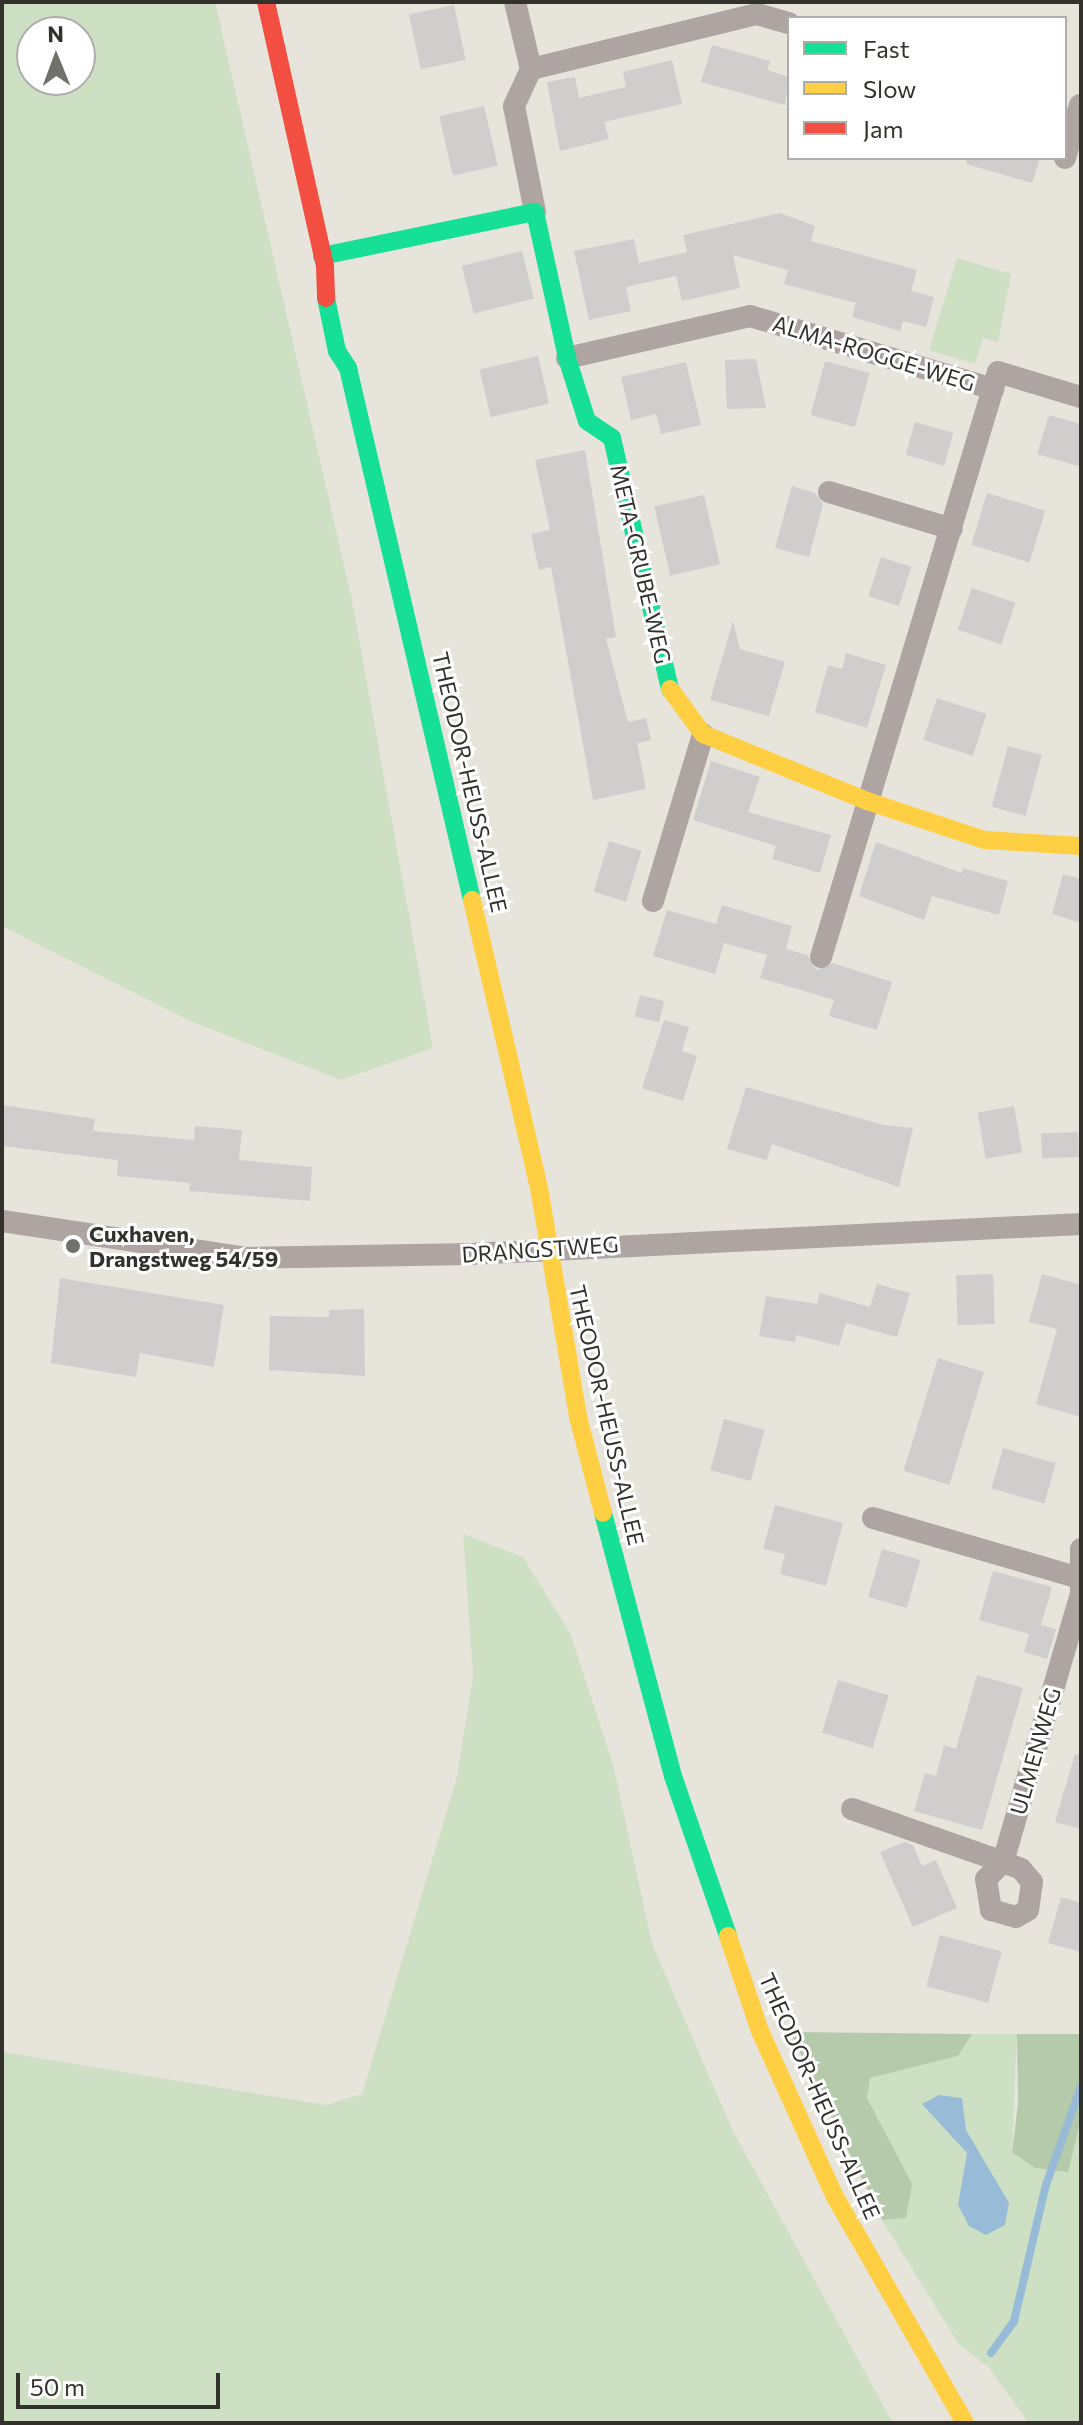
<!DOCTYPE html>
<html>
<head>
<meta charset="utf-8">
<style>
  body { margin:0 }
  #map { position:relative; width:1083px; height:2425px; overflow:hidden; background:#e7e4dc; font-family:Commissioner,sans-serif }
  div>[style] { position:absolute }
  .green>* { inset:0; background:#cee0c4 }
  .forest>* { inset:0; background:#b4caaa }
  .water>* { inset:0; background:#98bbd7 }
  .stream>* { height:8px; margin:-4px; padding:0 4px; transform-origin:4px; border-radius:4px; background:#98bbd7 }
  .building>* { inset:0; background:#d0cecd; transform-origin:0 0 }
  .street>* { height:22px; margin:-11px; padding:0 11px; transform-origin:11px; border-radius:11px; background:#aea5a2 }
  .fast>* { height:18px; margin:-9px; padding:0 9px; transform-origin:9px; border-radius:9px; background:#16e098 }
  .slow>* { height:18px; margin:-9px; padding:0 9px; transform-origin:9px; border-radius:9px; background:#ffcf43 }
  .jam>* { height:18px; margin:-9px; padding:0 9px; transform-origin:9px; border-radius:9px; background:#f24e42 }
  .dots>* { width:22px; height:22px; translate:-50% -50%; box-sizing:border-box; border:4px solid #fff; border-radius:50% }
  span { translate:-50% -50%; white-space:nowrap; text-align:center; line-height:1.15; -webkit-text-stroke:6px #fff; paint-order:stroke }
  .street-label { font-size:22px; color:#33312c }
  .poi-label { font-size:22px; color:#33312c; font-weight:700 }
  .left { translate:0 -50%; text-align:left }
  .frame { position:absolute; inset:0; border:4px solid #33312c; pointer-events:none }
  .legend { position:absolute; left:787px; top:16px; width:280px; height:144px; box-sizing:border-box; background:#fff; border:2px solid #adadab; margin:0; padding:10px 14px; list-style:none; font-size:24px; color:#33312c }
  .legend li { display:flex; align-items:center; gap:16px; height:40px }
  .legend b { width:40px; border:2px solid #adadab }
  .north { position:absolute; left:16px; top:16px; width:80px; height:80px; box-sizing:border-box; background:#fff; border:2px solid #adadab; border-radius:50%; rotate:359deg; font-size:22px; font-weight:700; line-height:32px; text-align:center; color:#33312c }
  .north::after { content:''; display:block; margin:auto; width:28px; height:36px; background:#72706a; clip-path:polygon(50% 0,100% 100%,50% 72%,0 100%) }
  .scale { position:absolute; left:16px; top:2373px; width:204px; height:36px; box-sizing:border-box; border:4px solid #33312c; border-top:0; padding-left:10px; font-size:24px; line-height:28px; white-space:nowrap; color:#33312c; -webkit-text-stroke:6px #fff; paint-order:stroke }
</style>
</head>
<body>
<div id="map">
  <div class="green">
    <div style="clip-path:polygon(evenodd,2px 2px,215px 2px,352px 600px,433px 1048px,341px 1080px,190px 1021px,2px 926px,2px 2px,32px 32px,80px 32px,80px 80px,32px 80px,32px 32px)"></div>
    <div style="clip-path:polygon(957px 258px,1011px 274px,998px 342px,983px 338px,975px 364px,929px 350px)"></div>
    <div style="clip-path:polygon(463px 1534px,523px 1557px,570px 1633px,613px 1764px,652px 1944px,733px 2131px,893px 2423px,2px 2423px,2px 2052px,326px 2105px,362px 2094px,457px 1777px,473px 1676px)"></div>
    <div style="clip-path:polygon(972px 2034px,1017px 2034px,1012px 2152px,1067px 2172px,1081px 2119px,1081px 2423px,1029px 2423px,989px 2368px,958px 2343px,882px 2220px,906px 2218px,867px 2098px,870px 2077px,957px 2056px)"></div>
  </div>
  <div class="forest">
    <div style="clip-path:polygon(790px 2032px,972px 2034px,958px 2056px,870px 2078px,867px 2098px,912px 2184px,906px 2218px,882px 2220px)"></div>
    <div style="clip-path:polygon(1017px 2034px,1081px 2034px,1081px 2119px,1068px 2172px,1035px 2168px,1012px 2152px,1018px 2104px)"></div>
  </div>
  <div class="water">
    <div style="clip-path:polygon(939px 2095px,962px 2098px,966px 2130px,1009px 2203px,1005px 2225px,986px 2235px,969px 2226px,958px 2205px,967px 2153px,922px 2104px)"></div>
  </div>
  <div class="stream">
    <div style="left:991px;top:2353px;width:39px;rotate:-54deg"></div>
    <div style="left:1014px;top:2321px;width:140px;rotate:-76.8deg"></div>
    <div style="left:1046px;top:2185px;width:105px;rotate:-70.5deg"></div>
  </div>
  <div class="building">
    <div style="left:454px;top:5px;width:56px;height:46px;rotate:78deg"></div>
    <div style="clip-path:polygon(712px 45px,770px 61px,767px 70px,789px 77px,785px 105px,701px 82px)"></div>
    <div style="clip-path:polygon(672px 60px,682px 104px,604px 122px,609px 139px,560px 151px,547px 82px,575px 77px,579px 98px,626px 87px,623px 72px)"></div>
    <div style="left:484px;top:106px;width:61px;height:46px;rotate:77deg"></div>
    <div style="clip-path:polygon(967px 158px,1040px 158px,1032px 183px,966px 164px)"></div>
    <div style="clip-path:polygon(780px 213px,815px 226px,811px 241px,917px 270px,911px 291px,934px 297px,926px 327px,903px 321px,900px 331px,852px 317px,856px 303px,784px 284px,788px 270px,733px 255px,740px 288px,682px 301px,676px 276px,626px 287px,631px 311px,589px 320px,574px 251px,634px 239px,639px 263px,687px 252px,683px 235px)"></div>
    <div style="left:522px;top:251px;width:49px;height:62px;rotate:76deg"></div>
    <div style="left:538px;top:356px;width:49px;height:60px;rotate:77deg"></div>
    <div style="clip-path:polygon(756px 359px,766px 408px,727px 409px,725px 360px)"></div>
    <div style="left:825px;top:361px;width:46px;height:56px;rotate:15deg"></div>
    <div style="clip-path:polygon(686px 362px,701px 425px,661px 434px,656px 414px,631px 420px,621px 377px)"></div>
    <div style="clip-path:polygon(1049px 415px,1081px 424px,1081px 467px,1037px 454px)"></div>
    <div style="left:915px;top:422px;width:40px;height:34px;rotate:16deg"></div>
    <div style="clip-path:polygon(585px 450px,616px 637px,606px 639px,628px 722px,646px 718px,651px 740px,637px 743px,646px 789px,593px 800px,551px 567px,539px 570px,531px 534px,550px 530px,535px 460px)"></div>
    <div style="clip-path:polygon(792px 486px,815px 493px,823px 504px,809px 557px,775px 548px)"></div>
    <div style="left:987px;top:493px;width:61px;height:54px;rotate:17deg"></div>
    <div style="left:704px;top:495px;width:71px;height:51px;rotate:77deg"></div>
    <div style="left:881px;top:557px;width:32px;height:41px;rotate:18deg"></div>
    <div style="left:972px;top:588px;width:46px;height:44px;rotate:19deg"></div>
    <div style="clip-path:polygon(733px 621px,740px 649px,785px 662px,769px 716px,710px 700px)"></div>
    <div style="clip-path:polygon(846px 653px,886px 665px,867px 728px,815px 712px,828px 665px,842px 669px)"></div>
    <div style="left:937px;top:698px;width:52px;height:44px;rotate:18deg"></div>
    <div style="left:1008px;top:746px;width:35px;height:63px;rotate:15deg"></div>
    <div style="clip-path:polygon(711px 761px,760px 777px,748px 812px,831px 835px,820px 873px,772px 859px,776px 846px,693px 820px)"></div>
    <div style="left:609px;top:841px;width:34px;height:53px;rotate:17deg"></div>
    <div style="clip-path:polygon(876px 842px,962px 873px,963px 868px,1008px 881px,999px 915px,932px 896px,924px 920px,859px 896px)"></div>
    <div style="clip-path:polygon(1063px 874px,1081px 879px,1081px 923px,1052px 914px)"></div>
    <div style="clip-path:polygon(722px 905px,792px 926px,786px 949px,807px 955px,816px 970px,833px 963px,892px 982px,877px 1030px,829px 1016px,834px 1000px,760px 978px,767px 955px,724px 943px,715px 974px,653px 956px,667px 910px,716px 924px)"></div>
    <div style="left:640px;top:995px;width:25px;height:22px;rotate:14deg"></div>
    <div style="clip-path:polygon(664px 1020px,689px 1027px,682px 1051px,697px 1056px,683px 1101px,642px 1088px)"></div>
    <div style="clip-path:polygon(746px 1087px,884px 1125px,913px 1128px,899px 1187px,772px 1144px,767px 1160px,727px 1149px)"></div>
    <div style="clip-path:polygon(2px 1105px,95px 1119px,93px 1131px,194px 1140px,195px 1126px,242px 1130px,239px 1160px,312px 1167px,310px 1201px,189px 1191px,190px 1183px,117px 1176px,118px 1160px,2px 1146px)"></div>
    <div style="left:1014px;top:1106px;width:47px;height:37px;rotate:80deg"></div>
    <div style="left:1078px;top:1132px;width:25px;height:37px;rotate:88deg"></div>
    <div style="left:993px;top:1274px;width:50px;height:37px;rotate:88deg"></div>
    <div style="clip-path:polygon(1042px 1274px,1081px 1285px,1081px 1417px,1036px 1404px,1057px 1329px,1029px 1322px)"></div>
    <div style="clip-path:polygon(60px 1278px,224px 1305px,214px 1367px,140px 1353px,136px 1377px,51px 1363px)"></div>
    <div style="clip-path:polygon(877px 1284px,910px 1293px,897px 1337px,846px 1323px,839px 1346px,796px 1335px,795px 1342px,759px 1336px,766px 1296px,817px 1304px,820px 1293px,870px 1307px)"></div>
    <div style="clip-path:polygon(364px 1309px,365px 1376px,269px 1370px,270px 1316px,329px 1317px,329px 1310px)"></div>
    <div style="left:938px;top:1358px;width:48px;height:118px;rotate:17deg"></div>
    <div style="left:724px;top:1419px;width:42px;height:53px;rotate:15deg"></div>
    <div style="left:1003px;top:1448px;width:55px;height:42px;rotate:16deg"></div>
    <div style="clip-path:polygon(775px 1505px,843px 1523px,826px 1586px,780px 1574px,785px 1554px,763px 1549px)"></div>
    <div style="left:882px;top:1549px;width:40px;height:50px;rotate:16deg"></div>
    <div style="clip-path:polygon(993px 1571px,1052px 1587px,1041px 1625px,1056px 1629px,1047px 1659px,1024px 1652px,1029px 1634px,979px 1620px)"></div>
    <div style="clip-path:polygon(977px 1675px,1023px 1688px,982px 1830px,914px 1811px,925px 1773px,936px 1776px,944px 1745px,956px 1749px)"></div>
    <div style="left:838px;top:1680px;width:53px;height:55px;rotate:17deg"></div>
    <div style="clip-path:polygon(1075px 1754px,1081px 1755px,1081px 1829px,1055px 1822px)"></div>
    <div style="clip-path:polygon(904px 1842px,913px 1845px,922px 1866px,936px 1860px,957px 1908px,913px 1927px,880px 1852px)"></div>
    <div style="clip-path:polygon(1061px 1897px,1081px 1903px,1081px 1952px,1048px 1943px)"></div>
    <div style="left:940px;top:1935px;width:64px;height:53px;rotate:15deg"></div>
  </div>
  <div class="street">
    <div style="left:515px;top:2px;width:69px;rotate:76.6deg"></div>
    <div style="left:531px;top:69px;width:41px;rotate:114.7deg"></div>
    <div style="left:514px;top:106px;width:108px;rotate:78.8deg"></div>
    <div style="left:531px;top:69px;width:233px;rotate:-13.7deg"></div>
    <div style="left:757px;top:14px;width:33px;rotate:16deg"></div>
    <div style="left:1065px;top:158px;width:55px;rotate:-74.2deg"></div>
    <div style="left:567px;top:358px;width:188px;rotate:-12.9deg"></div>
    <div style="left:750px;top:316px;width:254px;rotate:16.7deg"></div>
    <div style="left:829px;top:492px;width:128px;rotate:16.7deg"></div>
    <div style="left:653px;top:901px;width:174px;rotate:-73.3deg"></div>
    <div style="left:821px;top:957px;width:611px;rotate:-73.17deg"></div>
    <div style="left:998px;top:372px;width:87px;rotate:16.8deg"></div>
    <div style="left:2px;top:1221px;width:247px;rotate:8.6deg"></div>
    <div style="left:246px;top:1258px;width:225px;rotate:-1deg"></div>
    <div style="left:471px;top:1254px;width:611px;rotate:-2.82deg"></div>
    <div style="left:873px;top:1518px;width:215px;rotate:16.2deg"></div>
    <div style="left:1081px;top:1549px;width:41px;rotate:90deg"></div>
    <div style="left:852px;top:1809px;width:160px;rotate:19.3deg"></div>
    <div style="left:1003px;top:1862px;width:19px;rotate:21deg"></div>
    <div style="left:1021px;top:1869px;width:17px;rotate:50deg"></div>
    <div style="left:1032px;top:1882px;width:28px;rotate:98deg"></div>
    <div style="left:1028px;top:1910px;width:14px;rotate:150deg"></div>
    <div style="left:1016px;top:1917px;width:26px;rotate:-164deg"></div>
    <div style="left:991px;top:1910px;width:31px;rotate:-99deg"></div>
    <div style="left:986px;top:1879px;width:24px;rotate:-45deg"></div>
    <div style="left:1003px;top:1862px;width:279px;rotate:-73.8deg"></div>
  </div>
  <div class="fast">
    <div style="left:322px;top:256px;width:217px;rotate:-11.7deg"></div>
    <div style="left:535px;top:212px;width:149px;rotate:77.6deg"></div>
    <div style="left:567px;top:358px;width:66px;rotate:72.4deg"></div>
    <div style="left:587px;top:421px;width:30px;rotate:34deg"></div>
    <div style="left:612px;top:438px;width:258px;rotate:77deg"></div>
    <div style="left:326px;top:298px;width:54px;rotate:78.3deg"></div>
    <div style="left:337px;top:351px;width:20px;rotate:57deg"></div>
    <div style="left:348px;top:368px;width:546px;rotate:76.88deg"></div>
    <div style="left:603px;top:1513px;width:272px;rotate:75.1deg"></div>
    <div style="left:673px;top:1776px;width:169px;rotate:71deg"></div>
  </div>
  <div class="slow">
    <div style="left:670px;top:689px;width:56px;rotate:53.7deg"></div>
    <div style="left:703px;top:734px;width:177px;rotate:22.2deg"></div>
    <div style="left:867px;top:801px;width:124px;rotate:18.3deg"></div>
    <div style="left:985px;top:840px;width:96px;rotate:3.6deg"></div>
    <div style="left:472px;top:900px;width:296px;rotate:76.9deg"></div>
    <div style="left:539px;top:1188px;width:232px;rotate:80.3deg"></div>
    <div style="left:578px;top:1417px;width:99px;rotate:75.4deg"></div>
    <div style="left:728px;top:1936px;width:100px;rotate:71.4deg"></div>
    <div style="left:760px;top:2031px;width:180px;rotate:65.7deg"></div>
    <div style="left:834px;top:2195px;width:263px;rotate:60.1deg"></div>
  </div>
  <div class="jam">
    <div style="left:266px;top:2px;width:271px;rotate:77.4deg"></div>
    <div style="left:325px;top:267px;width:31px;rotate:88deg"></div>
  </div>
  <div class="dots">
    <div style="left:73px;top:1246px;background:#72706a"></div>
  </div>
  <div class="street-label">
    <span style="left:874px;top:353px;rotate:17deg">ALMA-ROGGE-WEG</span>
    <span style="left:641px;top:564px;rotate:77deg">META-GRUBE-WEG</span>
    <span style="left:470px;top:782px;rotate:77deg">THEODOR-HEUSS-ALLEE</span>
    <span style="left:540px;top:1249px;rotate:-4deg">DRANGSTWEG</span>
    <span style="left:607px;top:1415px;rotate:77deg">THEODOR-HEUSS-ALLEE</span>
    <span style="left:1035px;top:1751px;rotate:-74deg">ULMENWEG</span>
    <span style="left:820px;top:2096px;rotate:66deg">THEODOR-HEUSS-ALLEE</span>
  </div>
  <div class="poi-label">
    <span class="left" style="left:89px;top:1246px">Cuxhaven,<br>Drangstweg 54/59</span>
  </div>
  <div class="frame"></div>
  <ul class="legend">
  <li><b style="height:10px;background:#16e098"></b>Fast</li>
  <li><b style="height:10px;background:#ffcf43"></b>Slow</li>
  <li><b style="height:10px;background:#f24e42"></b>Jam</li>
  </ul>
  <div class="north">N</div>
  <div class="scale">50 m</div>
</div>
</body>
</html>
